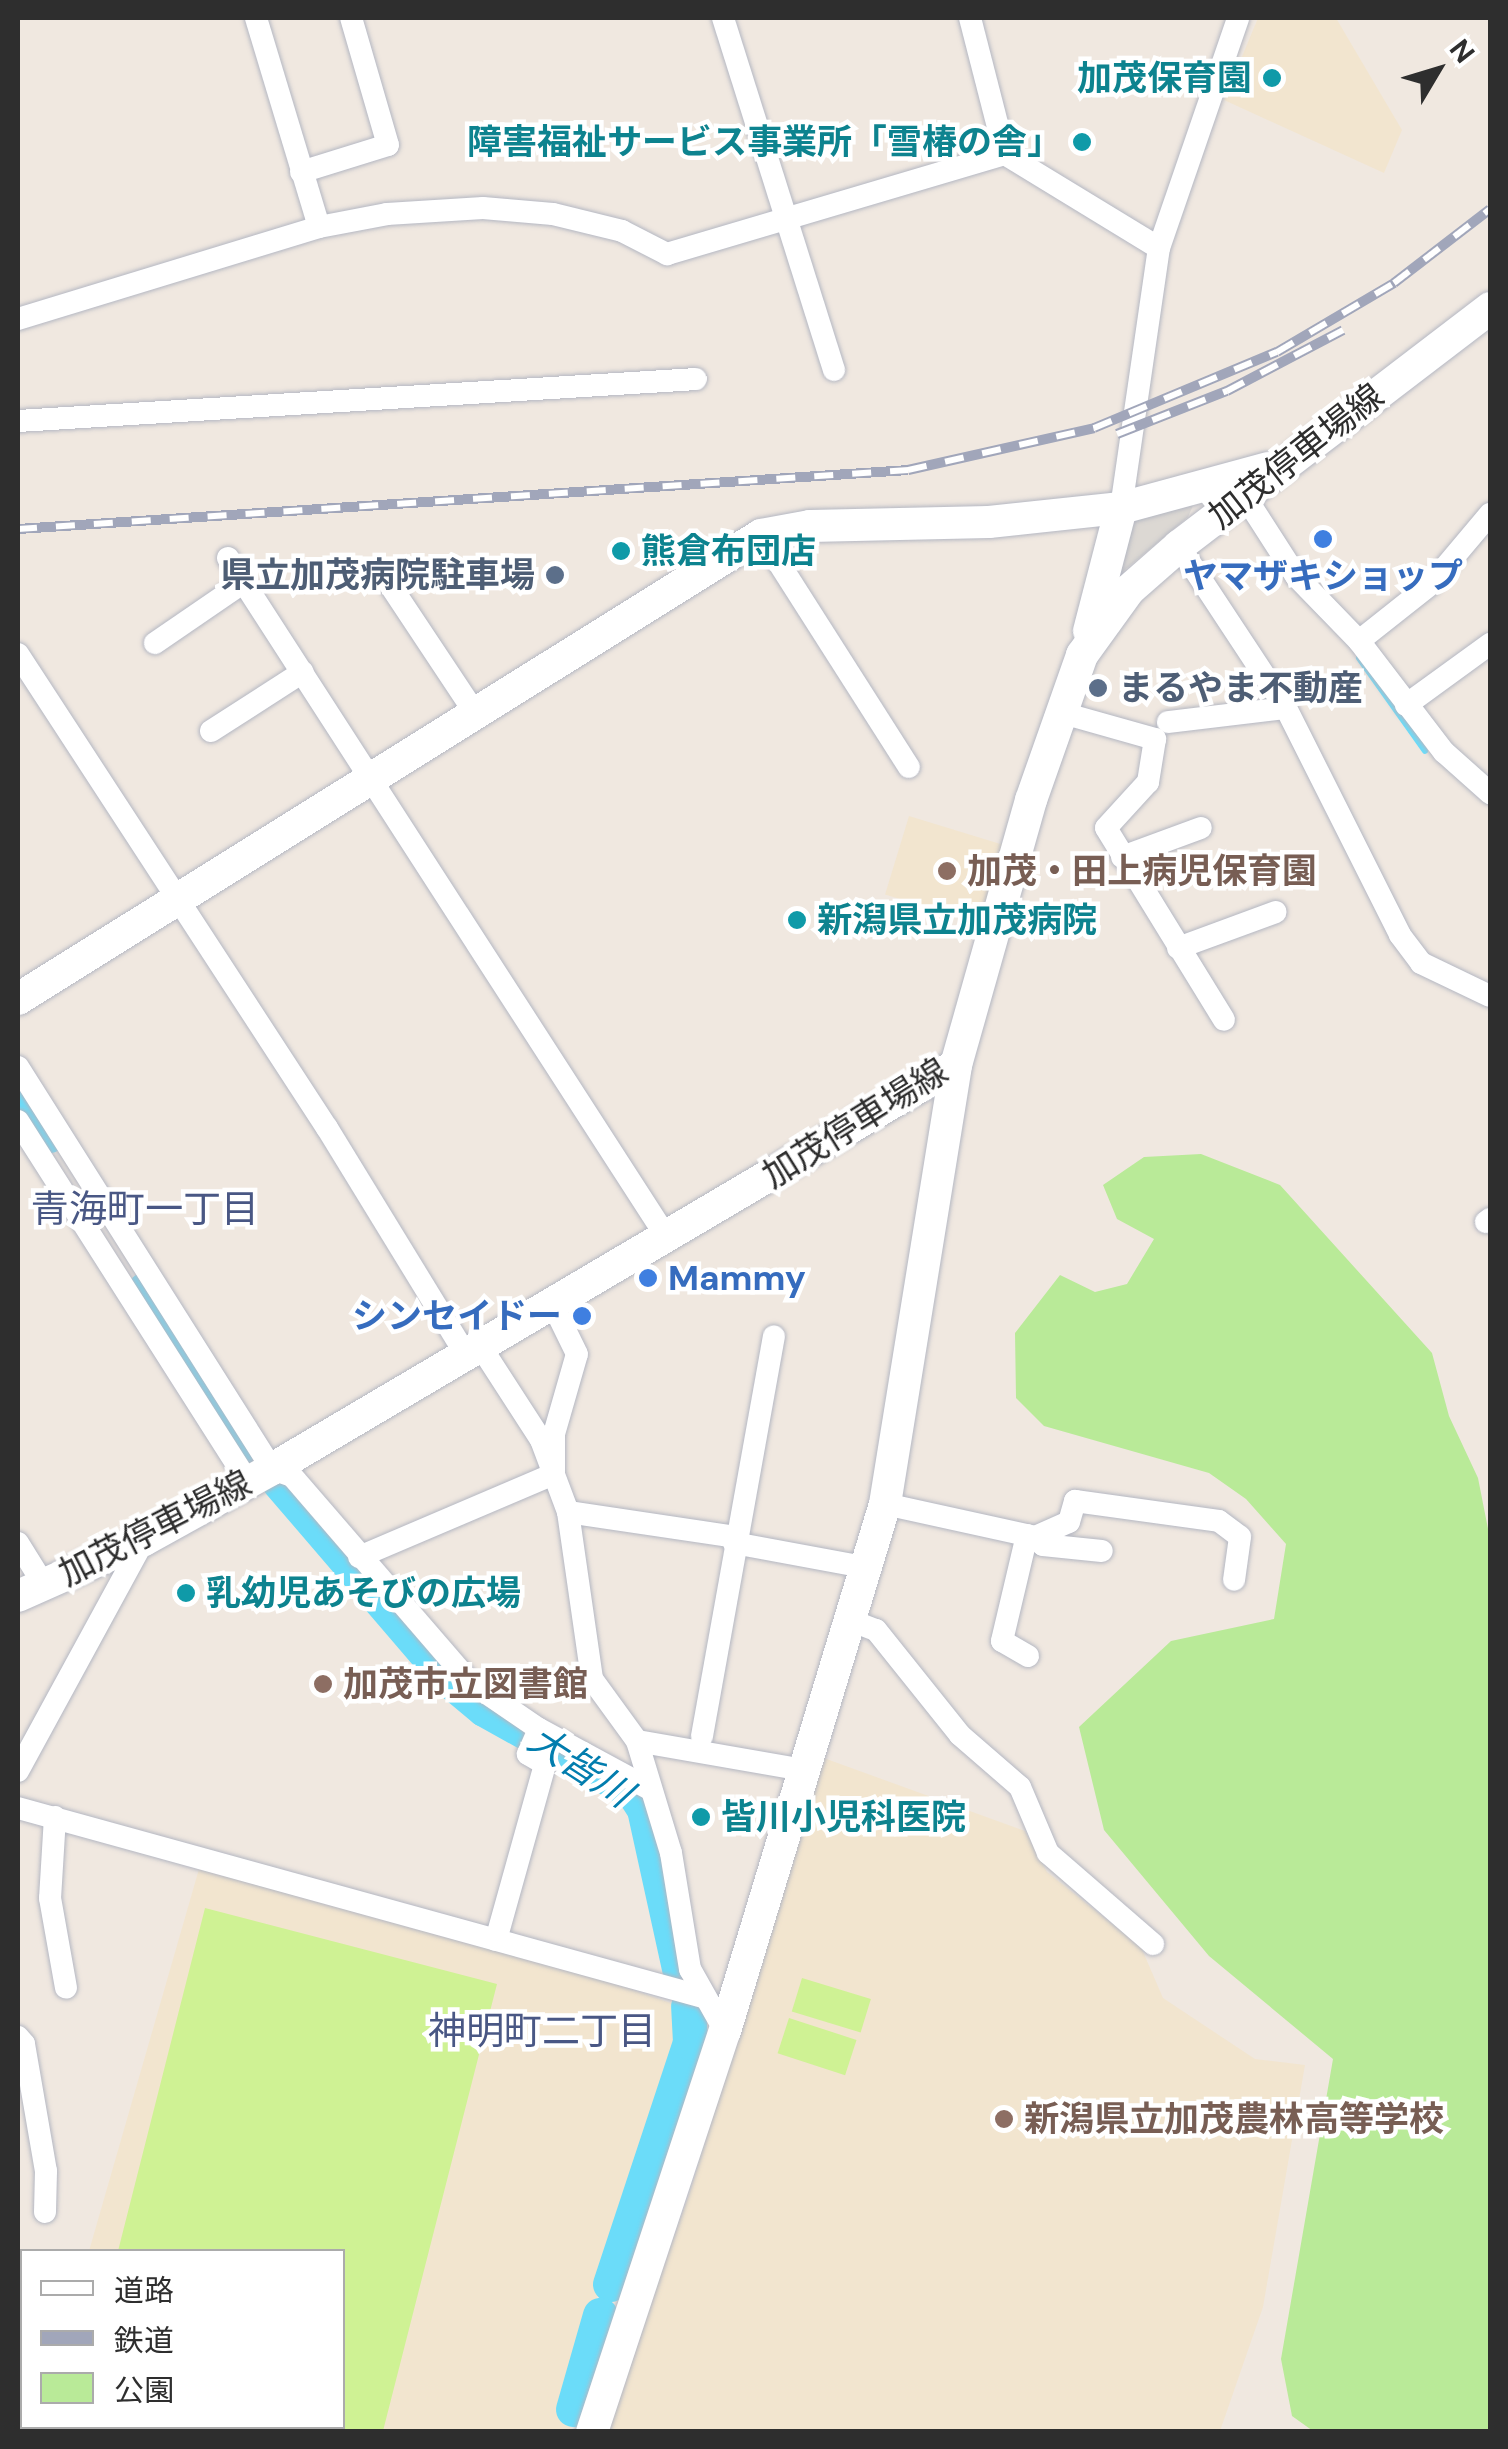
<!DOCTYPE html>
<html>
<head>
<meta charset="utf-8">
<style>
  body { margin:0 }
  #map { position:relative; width:1508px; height:2449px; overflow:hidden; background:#f0e8e0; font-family:"DM Sans","Noto Sans JP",sans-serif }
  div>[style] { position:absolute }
  .education>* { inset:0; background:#f2e5cf; transform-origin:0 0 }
  .green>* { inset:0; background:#b9ea98 }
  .pitch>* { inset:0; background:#cff294; transform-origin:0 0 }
  .plaza>* { inset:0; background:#dcd8d3 }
  .stream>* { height:6px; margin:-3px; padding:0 3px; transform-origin:3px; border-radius:3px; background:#6bdcf9 }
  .river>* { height:35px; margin:-17.5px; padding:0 17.5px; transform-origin:17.5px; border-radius:17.5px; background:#6bdcf9 }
  .roads { filter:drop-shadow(0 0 2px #b4b7c2) drop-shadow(0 0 2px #b4b7c2) }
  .street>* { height:22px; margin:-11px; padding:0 11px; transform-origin:11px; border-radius:11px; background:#fff }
  .secondary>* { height:32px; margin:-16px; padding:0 16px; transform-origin:16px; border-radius:16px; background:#fff }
  .rail>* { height:10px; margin-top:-5px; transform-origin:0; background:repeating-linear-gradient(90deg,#fff 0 19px,#a1a6ba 0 38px); box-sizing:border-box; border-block:2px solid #a1a6ba }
  .dots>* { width:28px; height:28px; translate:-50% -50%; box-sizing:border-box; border:5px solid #fff; border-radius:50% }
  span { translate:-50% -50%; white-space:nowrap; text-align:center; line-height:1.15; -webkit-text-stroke:9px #fff; paint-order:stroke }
  .culture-label { font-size:35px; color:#0d838f; font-weight:700 }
  .right { translate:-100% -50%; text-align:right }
  .left { translate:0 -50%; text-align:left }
  .street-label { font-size:35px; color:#2e2e2e }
  .service-label { font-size:35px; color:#4e5e75; font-weight:700 }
  .shop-label { font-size:35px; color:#366cbe; font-weight:700 }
  .education-label { font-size:35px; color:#785e54; font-weight:700 }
  .neighbourhood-label { font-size:38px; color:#495784 }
  .water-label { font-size:38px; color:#027dae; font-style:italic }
  .frame { position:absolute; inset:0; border:20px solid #2e2e2e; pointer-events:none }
  .legend { position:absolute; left:20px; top:2249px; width:325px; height:180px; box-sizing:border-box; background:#fff; border:2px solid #ababab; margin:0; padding:12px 18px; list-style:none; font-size:30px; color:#2e2e2e }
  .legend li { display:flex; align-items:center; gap:20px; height:50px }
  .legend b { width:50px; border:2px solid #ababab }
  .north { position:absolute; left:1388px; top:20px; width:100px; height:100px; -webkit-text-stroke:8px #fff; paint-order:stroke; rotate:52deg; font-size:28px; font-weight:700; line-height:40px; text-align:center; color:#2e2e2e }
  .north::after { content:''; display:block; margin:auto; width:35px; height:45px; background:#2e2e2e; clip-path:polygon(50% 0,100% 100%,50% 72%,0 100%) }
</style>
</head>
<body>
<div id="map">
  <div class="education">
    <div style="clip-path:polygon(1258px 18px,1336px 18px,1402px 130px,1384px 173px,1224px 100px)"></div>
    <div style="left:909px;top:816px;width:105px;height:82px;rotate:17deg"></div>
    <div style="clip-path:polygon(821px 1757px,1025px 1831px,1047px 1872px,1141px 1947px,1163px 1998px,1255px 2059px,1305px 2065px,1263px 2307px,1220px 2431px,605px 2432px,691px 2189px)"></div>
    <div style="clip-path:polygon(199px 1869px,584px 1973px,685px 2008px,565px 2403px,571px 2431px,67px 2432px,342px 2426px,342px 2252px,89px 2251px)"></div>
  </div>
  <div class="green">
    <div style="clip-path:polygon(1201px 1154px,1280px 1185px,1432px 1353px,1449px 1416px,1478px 1478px,1490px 1539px,1490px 2431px,1313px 2431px,1292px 2416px,1281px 2359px,1333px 2059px,1209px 1956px,1104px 1830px,1079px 1727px,1171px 1641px,1274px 1619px,1286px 1544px,1246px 1499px,1209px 1473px,1044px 1426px,1016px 1398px,1015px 1333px,1060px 1275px,1095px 1292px,1127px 1284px,1154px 1239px,1117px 1219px,1103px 1185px,1144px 1157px)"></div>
  </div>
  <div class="pitch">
    <div style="clip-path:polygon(205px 1908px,497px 1984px,383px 2431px,105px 2427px,342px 2426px,342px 2252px,118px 2251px)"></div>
    <div style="left:802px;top:1978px;width:72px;height:35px;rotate:17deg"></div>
    <div style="left:789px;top:2018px;width:71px;height:37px;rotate:18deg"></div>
  </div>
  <div class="plaza">
    <div style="clip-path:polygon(1195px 501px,1188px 517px,1115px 578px,1130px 522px)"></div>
  </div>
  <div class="stream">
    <div style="left:1359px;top:658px;width:114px;rotate:54.6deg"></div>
  </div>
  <div class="river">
    <div style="left:18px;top:1087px;width:57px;rotate:58deg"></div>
    <div style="left:145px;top:1289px;width:199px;rotate:58.1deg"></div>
    <div style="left:279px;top:1482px;width:258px;rotate:49.4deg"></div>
    <div style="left:447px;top:1678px;width:48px;rotate:40deg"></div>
    <div style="left:484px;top:1709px;width:171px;rotate:29.1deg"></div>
    <div style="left:633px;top:1792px;width:20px;rotate:57deg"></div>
    <div style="left:644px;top:1809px;width:163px;rotate:77.6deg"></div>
    <div style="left:610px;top:2284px;width:255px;rotate:-71.7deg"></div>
    <div style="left:690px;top:2042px;width:36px;rotate:-93deg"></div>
    <div style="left:573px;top:2409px;width:98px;rotate:-74deg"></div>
  </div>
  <div class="roads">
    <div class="street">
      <div style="left:256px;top:18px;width:218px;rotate:73.2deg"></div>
      <div style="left:723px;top:18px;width:369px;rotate:72.5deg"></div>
      <div style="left:970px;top:18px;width:140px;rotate:75.6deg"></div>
      <div style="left:1005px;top:154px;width:180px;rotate:31.4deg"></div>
      <div style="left:301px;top:172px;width:91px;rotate:-17.2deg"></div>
      <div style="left:388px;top:145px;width:132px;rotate:-106.2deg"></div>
      <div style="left:18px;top:319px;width:315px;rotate:-17deg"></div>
      <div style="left:319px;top:227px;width:69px;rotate:-10.8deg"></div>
      <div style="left:387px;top:214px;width:96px;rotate:-3.6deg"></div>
      <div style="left:483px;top:208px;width:70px;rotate:4.9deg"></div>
      <div style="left:553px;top:214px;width:71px;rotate:13.8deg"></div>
      <div style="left:622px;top:231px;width:51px;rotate:27.1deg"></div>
      <div style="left:667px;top:254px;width:352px;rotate:-16.5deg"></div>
      <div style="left:18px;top:421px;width:679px;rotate:-3.54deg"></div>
      <div style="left:1244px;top:495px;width:96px;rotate:57.3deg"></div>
      <div style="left:1296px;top:576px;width:91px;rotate:45.9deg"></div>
      <div style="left:1359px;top:641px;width:140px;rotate:52.6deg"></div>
      <div style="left:1444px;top:752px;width:62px;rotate:41.7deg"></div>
      <div style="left:1121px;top:508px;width:263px;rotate:-81.7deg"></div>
      <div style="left:1159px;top:248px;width:243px;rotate:-71deg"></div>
      <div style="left:761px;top:535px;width:275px;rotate:57.5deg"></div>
      <div style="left:1179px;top:546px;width:194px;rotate:56.6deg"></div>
      <div style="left:1286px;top:708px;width:254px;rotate:63.3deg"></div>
      <div style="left:1400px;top:935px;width:35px;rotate:53deg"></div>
      <div style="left:1421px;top:963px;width:76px;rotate:25.6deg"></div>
      <div style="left:228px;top:558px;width:809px;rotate:57.15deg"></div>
      <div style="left:386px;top:579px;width:161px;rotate:56.4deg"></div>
      <div style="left:1359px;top:641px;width:92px;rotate:-38.4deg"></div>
      <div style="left:1431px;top:584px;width:92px;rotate:-49.9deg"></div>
      <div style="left:155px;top:643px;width:108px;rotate:-34.4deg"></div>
      <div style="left:18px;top:654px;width:566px;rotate:56.9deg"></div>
      <div style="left:327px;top:1128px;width:264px;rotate:58.5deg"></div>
      <div style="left:1406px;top:705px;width:104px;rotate:-36deg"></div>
      <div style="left:1059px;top:712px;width:100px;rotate:15.7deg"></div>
      <div style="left:1155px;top:739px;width:44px;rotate:99.2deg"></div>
      <div style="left:1148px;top:782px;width:62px;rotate:132.4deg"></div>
      <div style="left:1106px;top:828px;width:225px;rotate:58.4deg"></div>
      <div style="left:1168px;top:722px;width:119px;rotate:-6.8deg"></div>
      <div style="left:211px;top:731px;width:109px;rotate:-32.7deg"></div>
      <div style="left:1122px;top:857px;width:84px;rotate:-20.2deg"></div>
      <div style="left:1178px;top:948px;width:104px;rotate:-20.2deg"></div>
      <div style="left:18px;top:1067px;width:476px;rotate:57.7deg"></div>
      <div style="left:272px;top:1469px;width:21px;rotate:19deg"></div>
      <div style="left:292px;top:1476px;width:272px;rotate:49.2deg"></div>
      <div style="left:470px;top:1682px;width:83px;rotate:34.3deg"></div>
      <div style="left:539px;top:1729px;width:124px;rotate:28.4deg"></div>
      <div style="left:18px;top:1121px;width:426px;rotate:57.5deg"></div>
      <div style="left:1486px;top:1222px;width:5px;rotate:-37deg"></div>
      <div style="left:479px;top:1344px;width:114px;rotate:57.1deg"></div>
      <div style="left:541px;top:1440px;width:77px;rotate:69.4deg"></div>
      <div style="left:568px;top:1512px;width:169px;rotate:81.8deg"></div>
      <div style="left:592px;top:1679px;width:77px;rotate:54deg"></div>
      <div style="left:637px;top:1741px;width:117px;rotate:73.1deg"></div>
      <div style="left:671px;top:1853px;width:118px;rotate:80.7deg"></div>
      <div style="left:690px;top:1969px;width:71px;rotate:60.6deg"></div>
      <div style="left:885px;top:1504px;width:154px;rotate:12.4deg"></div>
      <div style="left:1035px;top:1537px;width:37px;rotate:-24deg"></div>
      <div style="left:1069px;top:1522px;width:22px;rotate:-74deg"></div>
      <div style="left:1075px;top:1501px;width:145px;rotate:7.9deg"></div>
      <div style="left:1219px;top:1521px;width:26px;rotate:37deg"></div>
      <div style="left:1240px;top:1537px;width:43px;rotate:97.9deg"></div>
      <div style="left:568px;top:1512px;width:169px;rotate:8.5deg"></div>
      <div style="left:1027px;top:1535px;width:109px;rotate:103.3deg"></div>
      <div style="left:1002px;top:1641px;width:30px;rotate:30deg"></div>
      <div style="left:1035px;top:1537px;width:11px;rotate:45deg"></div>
      <div style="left:1043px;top:1545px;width:59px;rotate:5.8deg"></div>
      <div style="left:18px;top:1543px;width:49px;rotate:58.2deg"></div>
      <div style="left:734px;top:1543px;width:132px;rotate:10.5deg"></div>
      <div style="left:359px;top:1557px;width:212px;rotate:-23.1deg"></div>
      <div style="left:554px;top:1474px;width:40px;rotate:-90deg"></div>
      <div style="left:554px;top:1434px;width:83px;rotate:-74deg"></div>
      <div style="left:577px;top:1354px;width:59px;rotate:-116.1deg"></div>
      <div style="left:852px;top:1621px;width:26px;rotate:21deg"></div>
      <div style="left:876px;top:1630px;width:134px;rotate:51.3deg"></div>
      <div style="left:960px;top:1735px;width:79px;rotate:40.9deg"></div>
      <div style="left:1020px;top:1787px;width:72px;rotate:67deg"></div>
      <div style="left:1048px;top:1853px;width:139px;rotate:40.9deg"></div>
      <div style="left:702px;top:1736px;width:406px;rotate:-79.8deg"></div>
      <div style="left:637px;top:1741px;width:169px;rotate:9.9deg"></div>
      <div style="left:18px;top:1771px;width:263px;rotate:-61.4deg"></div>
      <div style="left:18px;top:1808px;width:711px;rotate:15.42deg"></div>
      <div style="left:55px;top:1817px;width:81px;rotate:93.5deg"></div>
      <div style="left:50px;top:1898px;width:91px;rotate:79.9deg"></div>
      <div style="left:496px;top:1940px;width:183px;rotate:-74.4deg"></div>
      <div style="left:545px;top:1764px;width:20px;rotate:-150deg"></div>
      <div style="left:528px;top:1754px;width:27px;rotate:-66deg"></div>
      <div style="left:18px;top:2037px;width:9px;rotate:49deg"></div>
      <div style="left:24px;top:2044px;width:129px;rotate:80.2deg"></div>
      <div style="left:46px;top:2171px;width:41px;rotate:91.4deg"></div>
    </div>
    <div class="secondary">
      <div style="left:1089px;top:631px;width:127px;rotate:-75.4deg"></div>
      <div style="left:18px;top:999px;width:876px;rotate:-31.98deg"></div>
      <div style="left:761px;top:535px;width:50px;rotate:-10.4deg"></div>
      <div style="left:810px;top:526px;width:179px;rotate:-1.3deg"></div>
      <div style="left:989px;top:522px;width:133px;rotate:-6.1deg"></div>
      <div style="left:1121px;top:508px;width:152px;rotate:-15.2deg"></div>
      <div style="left:18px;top:1596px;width:138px;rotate:-24deg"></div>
      <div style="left:144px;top:1540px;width:146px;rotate:-29deg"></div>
      <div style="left:272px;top:1469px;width:794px;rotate:-30.57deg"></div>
      <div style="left:592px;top:2432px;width:422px;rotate:-71.7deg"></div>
      <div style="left:725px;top:2031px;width:551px;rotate:-73.11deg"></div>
      <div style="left:885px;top:1504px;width:445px;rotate:-80.8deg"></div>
      <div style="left:956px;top:1065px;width:275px;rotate:-74.2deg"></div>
      <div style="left:1031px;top:800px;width:154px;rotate:-70.6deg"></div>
      <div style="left:1082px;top:655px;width:80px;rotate:-54.1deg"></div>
      <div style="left:1129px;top:590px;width:67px;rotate:-41.3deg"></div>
      <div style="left:1179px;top:546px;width:392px;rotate:-37.4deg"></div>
    </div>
  </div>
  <div class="rail">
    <div style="left:1117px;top:434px;width:118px;rotate:-21.4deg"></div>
    <div style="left:1227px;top:391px;width:131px;rotate:-27.7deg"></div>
    <div style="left:18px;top:529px;width:892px;rotate:-3.79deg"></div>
    <div style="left:908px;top:470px;width:191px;rotate:-12.7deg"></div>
    <div style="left:1094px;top:428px;width:198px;rotate:-22.6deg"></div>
    <div style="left:1277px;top:352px;width:136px;rotate:-30.5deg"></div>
    <div style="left:1394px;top:283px;width:121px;rotate:-37.6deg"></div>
  </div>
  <div class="dots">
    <div style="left:1272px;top:78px;background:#0f9aa8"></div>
    <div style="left:1082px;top:142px;background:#0f9aa8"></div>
    <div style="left:1323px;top:539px;background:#3f7fe0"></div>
    <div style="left:621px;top:551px;background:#0f9aa8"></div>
    <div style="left:555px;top:575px;background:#5c6f8a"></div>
    <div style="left:1098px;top:688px;background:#5c6f8a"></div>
    <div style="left:947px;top:871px;background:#8d6e63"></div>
    <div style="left:797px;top:920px;background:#0f9aa8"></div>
    <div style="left:648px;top:1278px;background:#3f7fe0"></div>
    <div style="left:582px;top:1316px;background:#3f7fe0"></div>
    <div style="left:186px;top:1593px;background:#0f9aa8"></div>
    <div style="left:323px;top:1684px;background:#8d6e63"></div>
    <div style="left:701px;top:1817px;background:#0f9aa8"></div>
    <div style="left:1004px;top:2119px;background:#8d6e63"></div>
  </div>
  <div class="culture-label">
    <span class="right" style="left:1252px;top:78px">加茂保育園</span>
    <span class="right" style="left:1062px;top:142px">障害福祉サービス事業所「雪椿の舎」</span>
    <span class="left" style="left:641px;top:551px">熊倉布団店</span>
    <span class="left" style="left:817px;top:920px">新潟県立加茂病院</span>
    <span class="left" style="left:206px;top:1593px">乳幼児あそびの広場</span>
    <span class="left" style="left:721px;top:1817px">皆川小児科医院</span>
  </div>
  <div class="street-label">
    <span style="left:1296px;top:456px;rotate:-38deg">加茂停車場線</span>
    <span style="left:855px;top:1123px;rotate:-32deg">加茂停車場線</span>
    <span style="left:155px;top:1528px;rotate:-27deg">加茂停車場線</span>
  </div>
  <div class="service-label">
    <span class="right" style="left:535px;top:575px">県立加茂病院駐車場</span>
    <span class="left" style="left:1118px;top:688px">まるやま不動産</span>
  </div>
  <div class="shop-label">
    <span style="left:1323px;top:576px">ヤマザキショップ</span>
    <span class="left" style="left:668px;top:1278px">Mammy</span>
    <span class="right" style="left:562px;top:1316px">シンセイドー</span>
  </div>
  <div class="education-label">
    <span class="left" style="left:967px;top:871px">加茂・田上病児保育園</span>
    <span class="left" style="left:343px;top:1684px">加茂市立図書館</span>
    <span class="left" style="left:1024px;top:2119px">新潟県立加茂農林高等学校</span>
  </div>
  <div class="neighbourhood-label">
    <span style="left:145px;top:1210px">青海町一丁目</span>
    <span style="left:542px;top:2032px">神明町二丁目</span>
  </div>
  <div class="water-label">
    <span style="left:580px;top:1767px;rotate:33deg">大皆川</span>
  </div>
  <div class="frame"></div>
  <ul class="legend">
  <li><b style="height:12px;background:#fff"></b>道路</li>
  <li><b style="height:12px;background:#a1a6ba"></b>鉄道</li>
  <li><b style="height:28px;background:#b9ea98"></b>公園</li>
  </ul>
  <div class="north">N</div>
</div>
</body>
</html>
